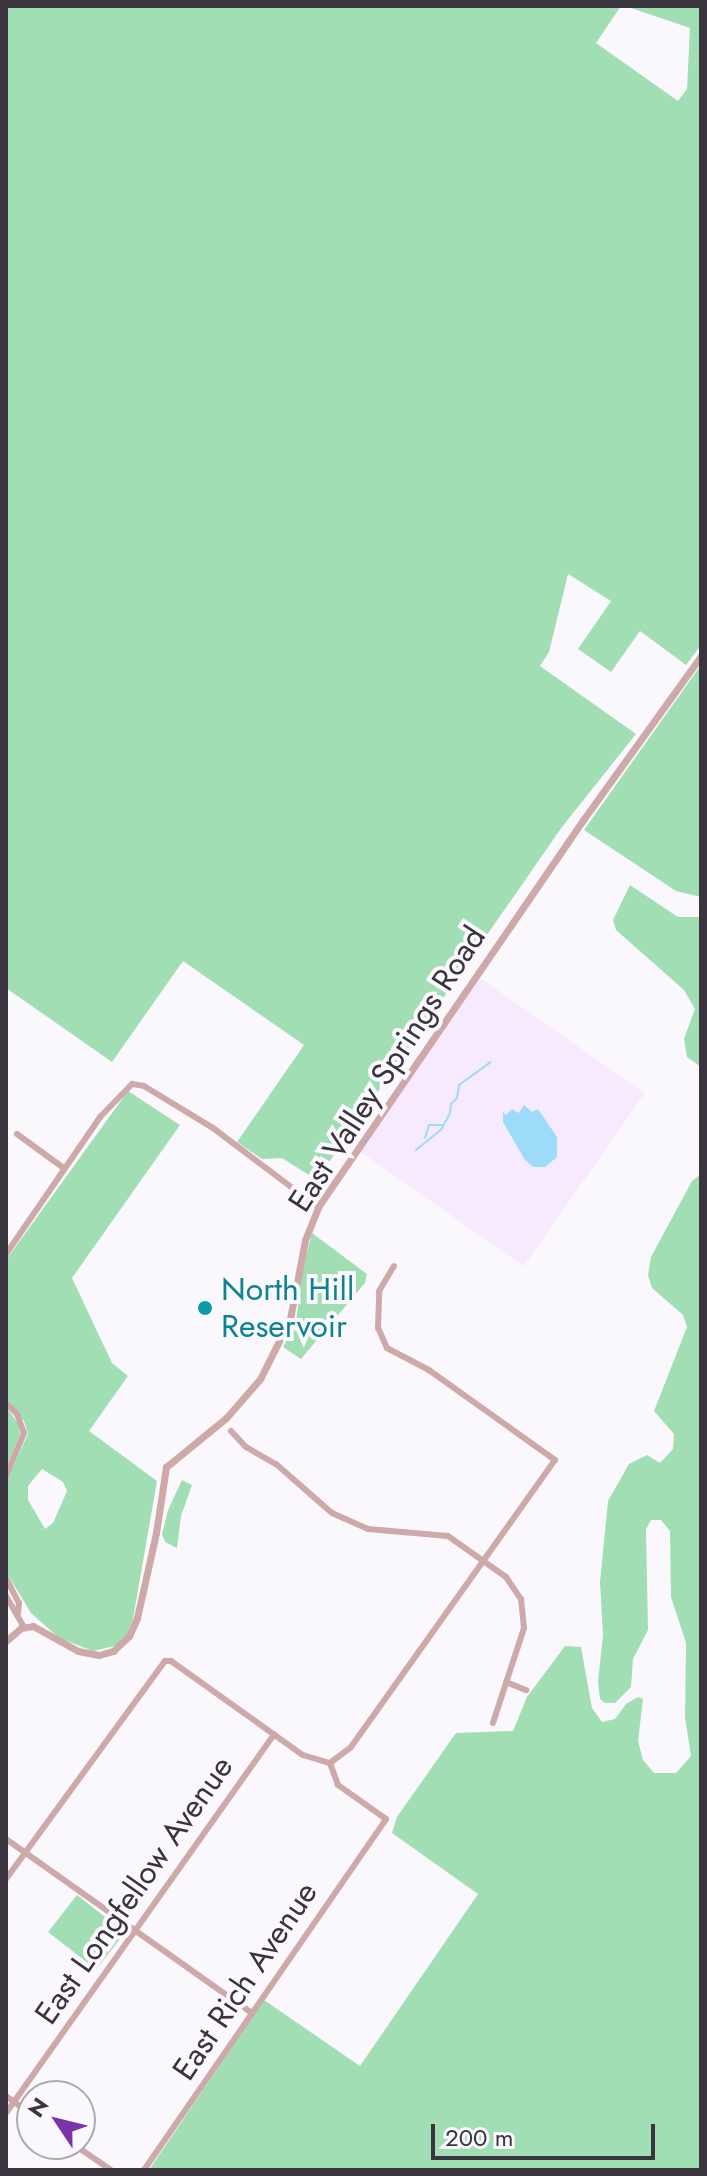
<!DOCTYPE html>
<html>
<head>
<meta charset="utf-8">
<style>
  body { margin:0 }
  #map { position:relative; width:707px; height:2176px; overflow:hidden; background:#faf8fd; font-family:Jost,sans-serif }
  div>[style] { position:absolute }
  .commercial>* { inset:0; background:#f7eafe; transform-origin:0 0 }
  .green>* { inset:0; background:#a1deb4; transform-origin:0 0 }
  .water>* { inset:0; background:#9edbf8 }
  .stream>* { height:2px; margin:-1px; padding:0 1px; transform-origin:1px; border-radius:1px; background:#9edbf8 }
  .minor>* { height:6px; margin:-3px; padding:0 3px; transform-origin:3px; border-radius:3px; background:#cda9a9 }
  .tertiary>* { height:7px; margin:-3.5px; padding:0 3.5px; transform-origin:3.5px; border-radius:3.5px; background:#cda9a9 }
  .dots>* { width:22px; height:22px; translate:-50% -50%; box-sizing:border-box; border:4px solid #faf8fd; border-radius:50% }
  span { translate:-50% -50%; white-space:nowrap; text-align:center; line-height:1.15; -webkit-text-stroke:8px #faf8fd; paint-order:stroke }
  .street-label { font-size:32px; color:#39343e }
  .culture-label { font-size:32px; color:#0d838f }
  .left { translate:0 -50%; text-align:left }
  .frame { position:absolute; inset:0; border:8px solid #39343e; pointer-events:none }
  .north { position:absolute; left:16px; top:2080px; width:80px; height:80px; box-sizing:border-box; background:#faf8fd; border:2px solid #adaab1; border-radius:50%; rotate:305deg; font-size:22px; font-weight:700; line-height:32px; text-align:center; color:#39343e }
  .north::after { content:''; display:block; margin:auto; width:28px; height:36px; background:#7835a9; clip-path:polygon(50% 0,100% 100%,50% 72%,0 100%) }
  .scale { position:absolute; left:431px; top:2124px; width:224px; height:36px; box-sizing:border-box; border:4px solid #39343e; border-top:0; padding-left:10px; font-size:24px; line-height:28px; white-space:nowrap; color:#39343e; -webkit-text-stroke:6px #faf8fd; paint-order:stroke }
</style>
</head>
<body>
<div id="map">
  <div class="commercial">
    <div style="left:480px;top:978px;width:201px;height:211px;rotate:35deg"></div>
  </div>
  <div class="green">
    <div style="clip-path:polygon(6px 6px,621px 6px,596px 43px,678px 101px,687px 89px,690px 28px,625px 6px,701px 6px,701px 645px,686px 665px,640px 631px,611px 672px,578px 649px,611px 601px,568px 574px,549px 652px,540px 666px,636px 734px,562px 827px,322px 1172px,312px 1177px,282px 1158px,262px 1159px,237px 1142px,304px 1045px,183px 961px,112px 1062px,6px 988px)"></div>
    <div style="clip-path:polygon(701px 665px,701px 897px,676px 891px,584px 830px)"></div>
    <div style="clip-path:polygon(630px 885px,678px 917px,701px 917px,701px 1067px,687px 1057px,684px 1039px,695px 1009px,684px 990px,616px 930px,613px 920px)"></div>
    <div style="clip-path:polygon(evenodd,128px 1091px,180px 1125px,72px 1278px,112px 1363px,128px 1376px,89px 1431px,157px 1481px,133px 1619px,126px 1637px,115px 1646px,93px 1651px,59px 1638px,31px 1613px,6px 1572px,6px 1482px,28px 1434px,24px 1421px,6px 1398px,6px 1260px,128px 1091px,42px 1469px,63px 1482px,67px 1491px,53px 1523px,45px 1529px,28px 1500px,28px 1486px,42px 1469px)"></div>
    <div style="clip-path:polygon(701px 1174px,701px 2170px,149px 2170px,264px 2000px,360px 2066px,478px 1894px,392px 1833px,397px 1817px,456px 1733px,513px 1731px,527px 1697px,565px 1646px,581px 1647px,592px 1708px,602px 1722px,615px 1719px,626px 1704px,638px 1697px,643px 1699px,638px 1741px,643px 1760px,654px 1773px,676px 1773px,691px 1756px,685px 1717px,686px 1643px,671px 1597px,670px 1531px,661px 1520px,651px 1520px,646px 1529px,648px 1630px,633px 1659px,631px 1687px,615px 1703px,605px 1703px,600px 1699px,598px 1682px,603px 1635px,600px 1582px,608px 1501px,629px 1464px,647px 1455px,660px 1463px,673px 1449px,674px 1434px,654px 1411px,687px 1327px,683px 1315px,652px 1288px,648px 1275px,651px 1257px,692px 1181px)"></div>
    <div style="clip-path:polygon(312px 1233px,367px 1274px,365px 1283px,301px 1359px,283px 1347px,296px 1323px,302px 1272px)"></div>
    <div style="clip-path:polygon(6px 1407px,18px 1423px,20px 1434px,6px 1469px)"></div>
    <div style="clip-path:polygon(182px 1480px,192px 1485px,181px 1516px,177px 1548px,165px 1542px,162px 1534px,168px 1510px)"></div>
    <div style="left:77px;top:1895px;width:61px;height:47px;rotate:38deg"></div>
  </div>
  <div class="water">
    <div style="clip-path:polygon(524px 1105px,532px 1112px,538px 1109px,557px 1137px,557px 1157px,545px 1167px,533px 1167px,525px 1160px,503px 1122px,503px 1112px,506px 1115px,512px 1109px,519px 1113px)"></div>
  </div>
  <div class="stream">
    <div style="left:425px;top:1138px;width:14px;rotate:-73deg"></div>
    <div style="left:429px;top:1125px;width:13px"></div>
    <div style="left:416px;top:1150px;width:32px;rotate:-39deg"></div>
    <div style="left:441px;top:1130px;width:19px;rotate:-62deg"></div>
    <div style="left:450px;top:1113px;width:9px;rotate:-84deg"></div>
    <div style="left:451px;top:1104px;width:8px;rotate:-45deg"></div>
    <div style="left:457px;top:1098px;width:13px;rotate:-81deg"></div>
    <div style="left:459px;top:1085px;width:39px;rotate:-36deg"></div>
  </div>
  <div class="minor">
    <div style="left:17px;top:1134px;width:59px;rotate:36.1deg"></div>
    <div style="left:6px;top:1254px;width:166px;rotate:-55.5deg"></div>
    <div style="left:100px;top:1117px;width:46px;rotate:-45.9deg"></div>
    <div style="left:132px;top:1084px;width:12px;rotate:9deg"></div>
    <div style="left:144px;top:1086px;width:81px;rotate:31.3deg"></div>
    <div style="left:213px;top:1128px;width:131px;rotate:37deg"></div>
    <div style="left:6px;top:1403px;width:16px;rotate:45deg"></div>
    <div style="left:17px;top:1414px;width:20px;rotate:70deg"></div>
    <div style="left:24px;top:1433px;width:47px;rotate:112.7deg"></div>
    <div style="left:231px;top:1431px;width:22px;rotate:47deg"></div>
    <div style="left:246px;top:1447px;width:34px;rotate:30deg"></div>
    <div style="left:276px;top:1464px;width:74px;rotate:41.2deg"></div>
    <div style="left:332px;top:1513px;width:39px;rotate:24deg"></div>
    <div style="left:368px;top:1529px;width:80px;rotate:5deg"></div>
    <div style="left:448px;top:1536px;width:71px;rotate:35.3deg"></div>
    <div style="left:506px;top:1577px;width:27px;rotate:56deg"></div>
    <div style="left:521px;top:1599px;width:29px;rotate:84deg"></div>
    <div style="left:524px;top:1628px;width:100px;rotate:108.1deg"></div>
    <div style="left:6px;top:1578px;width:28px;rotate:63deg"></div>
    <div style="left:19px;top:1603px;width:10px;rotate:96deg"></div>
    <div style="left:6px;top:1596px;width:36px;rotate:60deg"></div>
    <div style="left:506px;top:1682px;width:22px;rotate:22deg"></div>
    <div style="left:330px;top:1763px;width:26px;rotate:-37deg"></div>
    <div style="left:351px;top:1747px;width:352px;rotate:-54.6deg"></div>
    <div style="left:555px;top:1460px;width:155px;rotate:-144.5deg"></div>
    <div style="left:429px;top:1370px;width:47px;rotate:-152.4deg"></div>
    <div style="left:387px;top:1348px;width:22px;rotate:-114deg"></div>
    <div style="left:378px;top:1328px;width:37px;rotate:-88deg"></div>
    <div style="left:379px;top:1291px;width:29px;rotate:-59deg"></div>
    <div style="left:6px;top:1839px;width:299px;rotate:35.3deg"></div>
    <div style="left:6px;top:1879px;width:270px;rotate:-53.9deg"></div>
    <div style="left:165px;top:1661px;width:6px"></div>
    <div style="left:171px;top:1661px;width:162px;rotate:35.5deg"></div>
    <div style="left:303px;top:1755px;width:28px;rotate:17deg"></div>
    <div style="left:6px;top:2096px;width:32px;rotate:36deg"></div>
    <div style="left:6px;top:2113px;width:464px;rotate:-54.7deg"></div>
    <div style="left:73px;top:2144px;width:46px;rotate:34.4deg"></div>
    <div style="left:144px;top:2170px;width:426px;rotate:-55.4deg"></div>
    <div style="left:386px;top:1819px;width:59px;rotate:-144.7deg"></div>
    <div style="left:338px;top:1785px;width:23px;rotate:-110deg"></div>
  </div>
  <div class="tertiary">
    <div style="left:6px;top:1641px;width:20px;rotate:-41deg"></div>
    <div style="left:21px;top:1628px;width:12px;rotate:-9deg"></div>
    <div style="left:33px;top:1626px;width:51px;rotate:29.1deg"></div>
    <div style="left:78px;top:1651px;width:21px;rotate:11deg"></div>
    <div style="left:99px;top:1655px;width:15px;rotate:-16deg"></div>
    <div style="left:113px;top:1651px;width:22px;rotate:-43deg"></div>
    <div style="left:129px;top:1636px;width:20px;rotate:-66deg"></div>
    <div style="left:137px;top:1618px;width:87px;rotate:-77.4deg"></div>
    <div style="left:156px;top:1533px;width:67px;rotate:-81.4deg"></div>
    <div style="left:166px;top:1467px;width:77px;rotate:-39.2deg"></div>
    <div style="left:226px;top:1418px;width:52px;rotate:-48.9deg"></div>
    <div style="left:260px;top:1379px;width:67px;rotate:-63.4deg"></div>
    <div style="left:290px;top:1319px;width:80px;rotate:-79.2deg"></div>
    <div style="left:305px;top:1240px;width:35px;rotate:-68deg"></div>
    <div style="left:318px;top:1207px;width:469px;rotate:-55.6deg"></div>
    <div style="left:583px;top:820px;width:202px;rotate:-54.3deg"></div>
  </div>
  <div class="dots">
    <div style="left:205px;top:1308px;background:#0f9aa8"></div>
  </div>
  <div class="street-label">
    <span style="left:387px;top:1069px;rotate:-57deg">East Valley Springs Road</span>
    <span style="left:134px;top:1890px;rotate:-55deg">East Longfellow Avenue</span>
    <span style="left:245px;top:1981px;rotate:-56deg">East Rich Avenue</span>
  </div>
  <div class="culture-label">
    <span class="left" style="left:221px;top:1308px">North Hill<br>Reservoir</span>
  </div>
  <div class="frame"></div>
  <div class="north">N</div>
  <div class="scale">200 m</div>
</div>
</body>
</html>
